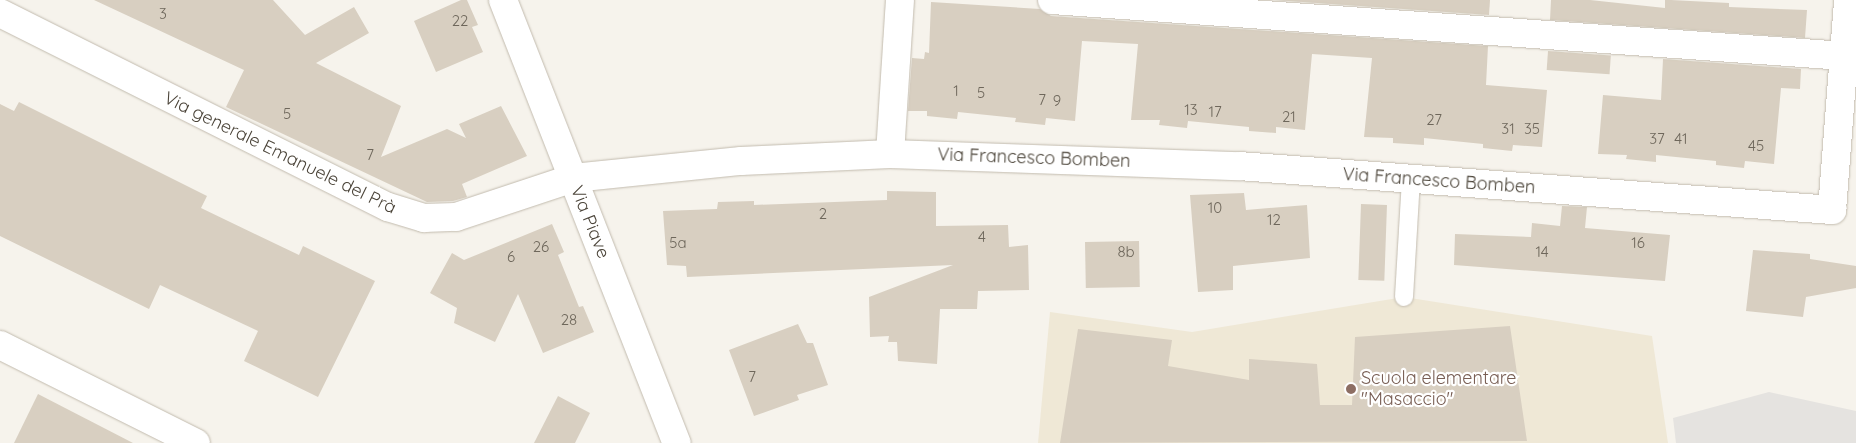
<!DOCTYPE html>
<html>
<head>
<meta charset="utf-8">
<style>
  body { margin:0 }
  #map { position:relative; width:1856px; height:443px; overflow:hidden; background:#f6f3ec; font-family:Quicksand,sans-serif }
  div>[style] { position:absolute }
  .education>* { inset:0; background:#efe8d6 }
  .parking>* { inset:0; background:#e5e3e0 }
  .building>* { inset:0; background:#d8cfc1; transform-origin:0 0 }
  .roads { filter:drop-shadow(0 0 1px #c2bbae) drop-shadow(0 0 1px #c2bbae) }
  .lane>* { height:18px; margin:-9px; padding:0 9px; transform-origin:9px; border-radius:9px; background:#fff }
  .street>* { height:28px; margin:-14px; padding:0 14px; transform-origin:14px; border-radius:14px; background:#fff }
  .dots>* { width:14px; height:14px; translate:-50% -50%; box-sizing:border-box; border:2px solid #fff; border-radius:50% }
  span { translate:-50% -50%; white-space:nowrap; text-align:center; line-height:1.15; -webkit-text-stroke:4.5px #fff; paint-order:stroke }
  .number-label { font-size:15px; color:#6e675b }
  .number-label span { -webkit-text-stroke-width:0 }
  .street-label { font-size:18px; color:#4b4439 }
  .education-label { font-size:18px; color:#785e54 }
  .left { translate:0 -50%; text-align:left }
</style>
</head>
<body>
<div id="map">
  <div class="education">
    <div style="clip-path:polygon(1404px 297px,1652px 336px,1668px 443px,1038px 443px,1050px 312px,1192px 332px)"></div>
  </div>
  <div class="parking">
    <div style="clip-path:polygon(1769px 392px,1856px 411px,1856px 443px,1676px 443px,1673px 418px)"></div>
  </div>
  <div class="building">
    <div style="clip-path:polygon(94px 0,273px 0,305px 35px,354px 7px,369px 33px,316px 63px,401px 106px,381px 157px,447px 129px,466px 138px,459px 124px,501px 106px,527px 156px,462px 184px,467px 197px,453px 201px,427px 202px,226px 107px,244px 70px)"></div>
    <div style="clip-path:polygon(461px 0,467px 0,478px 25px,472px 27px,483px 52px,436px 72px,414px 21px)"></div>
    <div style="clip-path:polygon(1274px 0,1490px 0,1489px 15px)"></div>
    <div style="clip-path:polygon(1551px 0,1590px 0,1665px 8px,1665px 0,1671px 0,1729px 3px,1729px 7px,1807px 10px,1805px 38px,1550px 20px)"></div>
    <div style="clip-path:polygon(931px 2px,1040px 9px,1051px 16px,1488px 46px,1486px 85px,1547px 90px,1542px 147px,1513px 145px,1512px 151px,1483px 148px,1483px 144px,1424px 138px,1424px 145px,1393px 143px,1393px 138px,1364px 137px,1372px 58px,1312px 54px,1305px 130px,1276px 127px,1276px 133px,1249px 131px,1249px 127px,1188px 121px,1187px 128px,1159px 125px,1160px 120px,1131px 120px,1138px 44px,1082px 41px,1075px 121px,1046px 118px,1045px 125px,1015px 122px,1016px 118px,958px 112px,957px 119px,927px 116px,927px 111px,908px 111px,912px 58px,924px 59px,925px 52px,929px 53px)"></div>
    <div style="left:1548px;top:51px;width:63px;height:19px;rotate:4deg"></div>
    <div style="clip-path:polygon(1663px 59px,1801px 69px,1800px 89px,1781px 88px,1774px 164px,1745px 161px,1744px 168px,1716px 165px,1716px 161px,1656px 155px,1656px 162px,1626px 159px,1627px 155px,1598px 154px,1603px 95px,1661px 100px)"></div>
    <div style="clip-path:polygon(19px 102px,207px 196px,201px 208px,299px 255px,303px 246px,375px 281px,318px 397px,244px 361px,258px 331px,160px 285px,149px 309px,0 236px,0 104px,14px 111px)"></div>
    <div style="clip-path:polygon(887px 191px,936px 192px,936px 226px,1008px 225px,1009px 247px,1028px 245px,1029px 290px,978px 291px,977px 309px,940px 309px,937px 364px,898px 361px,897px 342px,888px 342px,889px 336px,870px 337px,869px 297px,953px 265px,687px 277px,686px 266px,667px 265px,663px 211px,717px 209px,718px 202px,754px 201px,754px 205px,887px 200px)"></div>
    <div style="clip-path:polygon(1244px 193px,1246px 210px,1307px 205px,1310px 258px,1233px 266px,1233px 290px,1198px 292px,1190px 195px)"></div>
    <div style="left:1361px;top:204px;width:26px;height:76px;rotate:2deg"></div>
    <div style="clip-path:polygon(1562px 206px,1587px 207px,1585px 228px,1670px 235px,1665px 281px,1454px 265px,1455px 234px,1531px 237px,1532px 223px,1560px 226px)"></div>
    <div style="clip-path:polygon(552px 224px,564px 252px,558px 255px,579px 307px,583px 306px,594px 332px,543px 353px,518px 294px,495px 342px,454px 323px,457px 308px,430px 293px,452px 253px,464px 260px)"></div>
    <div style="left:1139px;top:241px;width:46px;height:54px;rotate:89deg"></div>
    <div style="clip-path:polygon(1753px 250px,1810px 254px,1810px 259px,1856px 266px,1856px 288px,1806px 297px,1803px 317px,1746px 311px)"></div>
    <div style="clip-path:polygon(798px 324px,807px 343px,813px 343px,828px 385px,797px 395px,799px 400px,754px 416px,729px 350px)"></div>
    <div style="clip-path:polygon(1510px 326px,1527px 441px,1060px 443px,1078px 329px,1172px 340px,1168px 366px,1249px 380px,1249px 359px,1317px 364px,1320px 405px,1352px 405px,1355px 337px)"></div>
    <div style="clip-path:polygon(38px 394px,133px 443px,14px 443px)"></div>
    <div style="clip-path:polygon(558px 396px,590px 413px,575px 443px,534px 443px)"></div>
  </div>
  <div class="roads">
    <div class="lane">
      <div style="left:1404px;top:297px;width:117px;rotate:-86.6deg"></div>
    </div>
    <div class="street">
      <div style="left:503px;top:0;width:476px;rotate:68.6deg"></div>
      <div style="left:1052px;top:0;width:794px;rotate:4.04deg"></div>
      <div style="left:0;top:13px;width:434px;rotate:26.6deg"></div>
      <div style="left:388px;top:207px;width:38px;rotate:17deg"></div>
      <div style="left:424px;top:218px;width:32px;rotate:-2deg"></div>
      <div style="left:456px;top:217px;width:123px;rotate:-18.4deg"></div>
      <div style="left:573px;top:178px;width:169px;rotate:-5.8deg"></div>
      <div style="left:741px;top:161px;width:149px;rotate:-2.7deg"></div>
      <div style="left:890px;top:154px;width:349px;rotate:2deg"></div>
      <div style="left:1239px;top:166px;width:595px;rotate:4.24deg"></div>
      <div style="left:1832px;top:210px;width:211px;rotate:-85.6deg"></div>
      <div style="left:890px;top:154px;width:154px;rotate:-86.3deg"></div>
      <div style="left:0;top:345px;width:219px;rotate:26.6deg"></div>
    </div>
  </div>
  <div class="dots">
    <div style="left:1351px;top:389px;background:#8d6e63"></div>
  </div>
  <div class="number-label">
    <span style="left:163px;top:14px">3</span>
    <span style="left:460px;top:21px">22</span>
    <span style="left:956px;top:91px">1</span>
    <span style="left:981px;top:93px">5</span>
    <span style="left:1042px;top:100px">7</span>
    <span style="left:1057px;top:101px">9</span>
    <span style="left:1191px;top:110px">13</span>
    <span style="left:1215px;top:112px">17</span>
    <span style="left:287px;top:114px">5</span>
    <span style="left:1289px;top:117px">21</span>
    <span style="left:1434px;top:120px">27</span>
    <span style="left:1508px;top:129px">31</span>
    <span style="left:1532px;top:129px">35</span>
    <span style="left:1657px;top:139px">37</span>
    <span style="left:1681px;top:139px">41</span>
    <span style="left:1756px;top:146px">45</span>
    <span style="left:370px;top:155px">7</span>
    <span style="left:1215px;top:208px">10</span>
    <span style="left:823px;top:214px">2</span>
    <span style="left:1274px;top:220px">12</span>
    <span style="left:982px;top:237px">4</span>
    <span style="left:678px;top:243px">5a</span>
    <span style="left:1638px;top:243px">16</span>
    <span style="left:541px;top:247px">26</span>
    <span style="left:1126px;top:252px">8b</span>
    <span style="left:1542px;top:252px">14</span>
    <span style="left:511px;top:257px">6</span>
    <span style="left:569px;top:320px">28</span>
    <span style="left:752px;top:377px">7</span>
  </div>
  <div class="street-label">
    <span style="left:280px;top:153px;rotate:26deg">Via generale Emanuele del Prà</span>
    <span style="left:1034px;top:158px;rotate:2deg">Via Francesco Bomben</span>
    <span style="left:1439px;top:181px;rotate:4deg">Via Francesco Bomben</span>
    <span style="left:590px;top:222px;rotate:68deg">Via Piave</span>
  </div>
  <div class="education-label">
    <span class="left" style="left:1361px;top:389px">Scuola elementare<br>"Masaccio"</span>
  </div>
</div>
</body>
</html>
